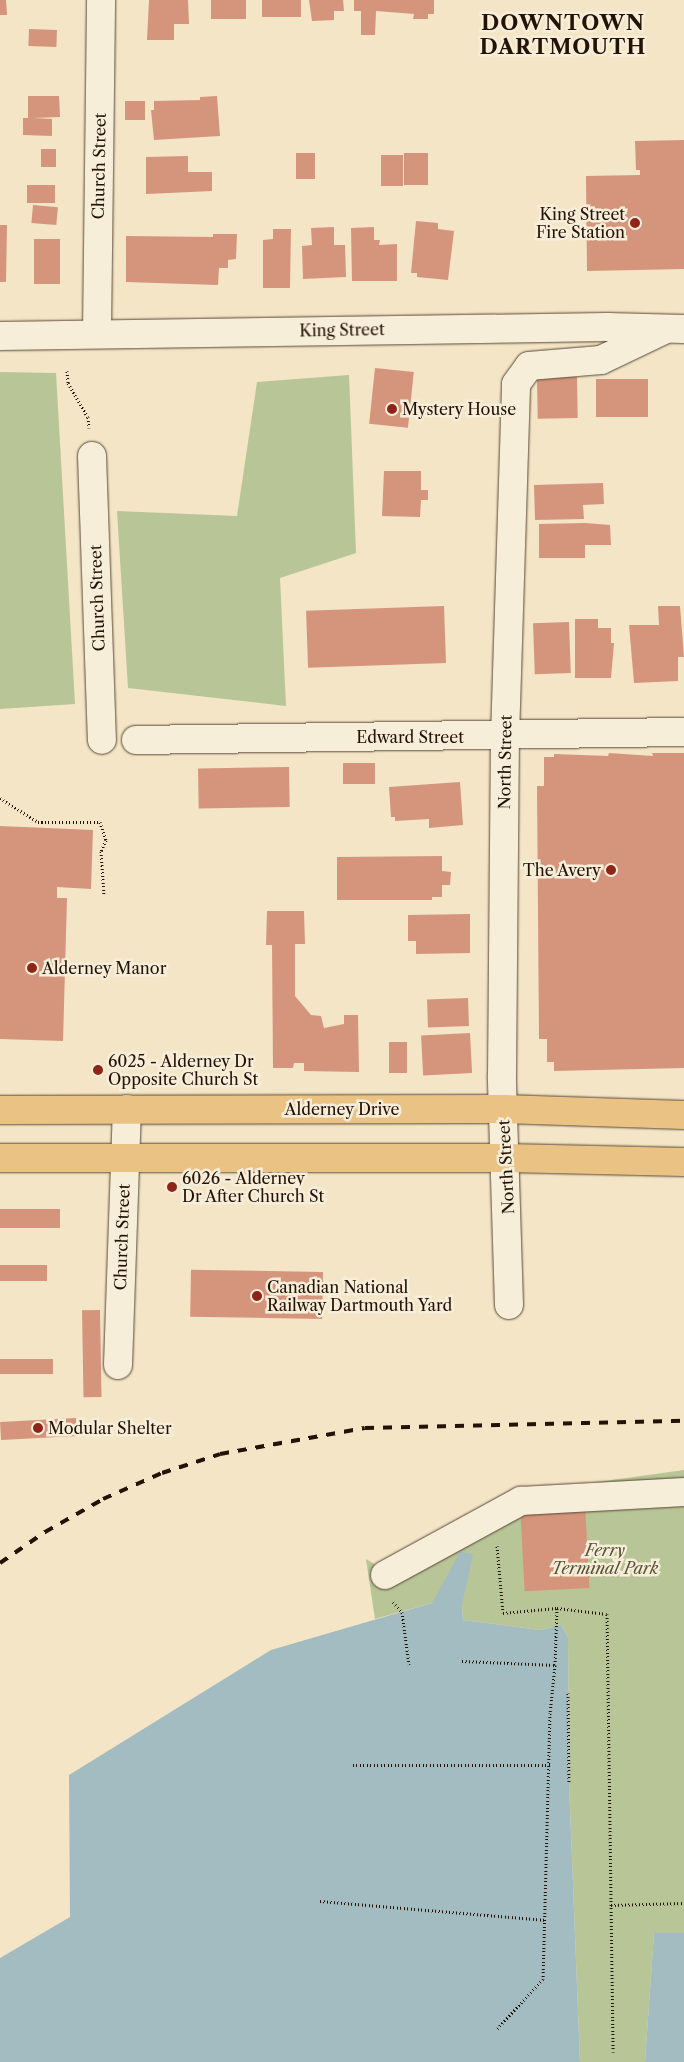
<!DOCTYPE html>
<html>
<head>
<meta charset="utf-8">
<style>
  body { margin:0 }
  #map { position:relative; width:684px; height:2062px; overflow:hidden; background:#f3e5c6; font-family:"Libre Caslon Text",serif }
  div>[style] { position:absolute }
  .green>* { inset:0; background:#b8c597 }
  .water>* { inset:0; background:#a2bcc1 }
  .building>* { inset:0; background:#d5957c; transform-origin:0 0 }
  .path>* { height:3px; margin-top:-1.5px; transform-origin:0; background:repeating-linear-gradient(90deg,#241305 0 1px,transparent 0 3.5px) }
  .roads { filter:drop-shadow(0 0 1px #584835) drop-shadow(0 0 1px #584835) }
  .minor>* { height:28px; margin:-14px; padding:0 14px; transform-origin:14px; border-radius:14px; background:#f7eeda }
  .major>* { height:28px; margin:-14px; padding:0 14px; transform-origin:14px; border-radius:14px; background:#eac283 }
  .rail>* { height:4px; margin-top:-2px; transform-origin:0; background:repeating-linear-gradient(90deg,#241305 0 9px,transparent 0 18px) }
  .dots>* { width:14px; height:14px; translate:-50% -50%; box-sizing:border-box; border:2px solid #f7eeda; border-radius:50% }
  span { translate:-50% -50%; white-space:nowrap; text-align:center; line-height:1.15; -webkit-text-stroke:5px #f7eeda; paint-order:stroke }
  .street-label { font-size:16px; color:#241305 }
  .poi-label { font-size:16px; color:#241305 }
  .right { translate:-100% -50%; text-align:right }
  .left { translate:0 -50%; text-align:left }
  .park-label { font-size:16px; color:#585138; font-style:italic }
  .district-label { font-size:21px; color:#241305; font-weight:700; letter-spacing:1px }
</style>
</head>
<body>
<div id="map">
  <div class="green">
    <div style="clip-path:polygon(0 372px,56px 373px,75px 704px,0 709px)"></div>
    <div style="clip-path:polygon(349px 375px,356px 553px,280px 578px,286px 706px,128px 688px,117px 511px,237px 516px,257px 382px)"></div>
    <div style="clip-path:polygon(684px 1470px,684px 1933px,654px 1933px,645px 2062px,580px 2062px,569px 1783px,568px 1637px,561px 1625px,540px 1630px,463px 1620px,462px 1604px,432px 1603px,375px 1619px,366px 1559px,376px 1565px,473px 1514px,562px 1487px)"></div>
  </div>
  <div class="water">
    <div style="clip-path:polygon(460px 1552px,473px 1554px,462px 1604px,463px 1620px,540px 1630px,561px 1625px,568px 1637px,569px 1783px,580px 2062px,0 2062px,0 1958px,70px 1917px,69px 1775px,271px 1650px,432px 1603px)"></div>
    <div style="clip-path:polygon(654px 1933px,684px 1933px,684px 2062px,645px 2062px)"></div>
  </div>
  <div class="building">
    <div style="clip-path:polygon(0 0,6px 0,7px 15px,0 15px)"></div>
    <div style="clip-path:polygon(149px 0,188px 0,189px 24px,174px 24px,174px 40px,147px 40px)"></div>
    <div style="left:211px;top:0;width:35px;height:19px"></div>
    <div style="left:262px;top:0;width:39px;height:17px"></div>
    <div style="clip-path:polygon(309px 0,343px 0,344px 11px,334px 11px,334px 20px,312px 21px)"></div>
    <div style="clip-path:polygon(354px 0,434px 0,434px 14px,428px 14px,428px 19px,413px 19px,414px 14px,376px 11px,375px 35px,361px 35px,361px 11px,354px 11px)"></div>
    <div style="left:29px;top:29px;width:28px;height:17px;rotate:2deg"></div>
    <div style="clip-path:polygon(28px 96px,59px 96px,60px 117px,34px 118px,52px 119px,52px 136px,23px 135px,23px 118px,28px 118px)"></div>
    <div style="clip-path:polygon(217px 96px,220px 136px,154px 140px,151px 110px,154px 110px,154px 101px,200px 100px,200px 97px)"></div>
    <div style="left:145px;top:101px;width:19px;height:20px;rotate:90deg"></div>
    <div style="clip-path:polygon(684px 140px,684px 269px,587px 271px,586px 176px,640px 175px,640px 170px,636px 170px,635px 141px)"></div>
    <div style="left:41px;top:149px;width:15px;height:18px"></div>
    <div style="left:296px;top:153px;width:19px;height:26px"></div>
    <div style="left:404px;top:153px;width:24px;height:32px"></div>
    <div style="left:381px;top:155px;width:22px;height:31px"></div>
    <div style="clip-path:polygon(188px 156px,188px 172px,212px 172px,212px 191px,146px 194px,146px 157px)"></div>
    <div style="left:55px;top:185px;width:18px;height:28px;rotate:90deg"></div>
    <div style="left:33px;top:205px;width:25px;height:18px;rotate:5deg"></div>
    <div style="clip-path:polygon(416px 221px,438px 223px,438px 229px,454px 231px,448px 280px,417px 277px,417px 273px,411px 273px)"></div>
    <div style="clip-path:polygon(0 225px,7px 225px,6px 282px,0 282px)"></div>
    <div style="clip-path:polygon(334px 227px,334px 245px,345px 245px,346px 277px,303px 279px,302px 246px,312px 245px,311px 228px)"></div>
    <div style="clip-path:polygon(374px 227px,374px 240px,380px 240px,379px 245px,397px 244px,397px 281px,352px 281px,351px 228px)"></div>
    <div style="clip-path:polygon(273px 229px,291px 229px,290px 288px,263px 288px,263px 240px,273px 239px)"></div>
    <div style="clip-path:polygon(213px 234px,237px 234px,236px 259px,228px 260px,228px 268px,219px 268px,218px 285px,126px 282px,126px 236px,213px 237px)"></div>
    <div style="left:60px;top:239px;width:45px;height:26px;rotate:90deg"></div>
    <div style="left:375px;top:368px;width:39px;height:56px;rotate:6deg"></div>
    <div style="left:577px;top:377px;width:41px;height:40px;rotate:89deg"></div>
    <div style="left:596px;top:379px;width:52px;height:38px"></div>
    <div style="clip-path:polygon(384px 471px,421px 471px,421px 490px,428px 490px,428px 500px,421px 500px,420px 517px,382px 516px)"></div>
    <div style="clip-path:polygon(603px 483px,604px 504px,583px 505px,584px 519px,535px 520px,534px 485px)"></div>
    <div style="clip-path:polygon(585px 523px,610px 525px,611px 545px,585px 545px,585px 558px,539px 558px,539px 524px)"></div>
    <div style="left:444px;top:606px;width:57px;height:138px;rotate:88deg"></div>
    <div style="clip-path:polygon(658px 606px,680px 606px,684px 657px,678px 657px,678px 681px,634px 683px,629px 625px,659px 625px)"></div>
    <div style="clip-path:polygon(575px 619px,598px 619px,598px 628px,611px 628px,611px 643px,614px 643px,611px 678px,575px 678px)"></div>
    <div style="left:569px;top:622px;width:51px;height:36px;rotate:88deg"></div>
    <div style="clip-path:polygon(609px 753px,653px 756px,652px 753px,684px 753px,684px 1068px,554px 1071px,554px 1062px,547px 1062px,547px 1039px,539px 1039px,537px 786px,544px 786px,544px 757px,554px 757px,554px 754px,608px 756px)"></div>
    <div style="left:375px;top:763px;width:21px;height:32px;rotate:90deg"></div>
    <div style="left:289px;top:767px;width:40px;height:91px;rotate:89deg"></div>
    <div style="clip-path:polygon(460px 782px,463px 825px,429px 828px,429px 819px,395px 821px,395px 817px,391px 817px,389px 787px)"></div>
    <div style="clip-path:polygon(0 826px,93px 830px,91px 889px,57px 887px,57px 898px,67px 898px,63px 1041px,0 1039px)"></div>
    <div style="clip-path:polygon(442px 856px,442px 871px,451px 872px,450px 885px,442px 885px,442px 897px,432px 897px,432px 900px,337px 900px,337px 857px)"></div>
    <div style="clip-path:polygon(267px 911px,304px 911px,305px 944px,295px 944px,295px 996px,311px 1015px,321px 1016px,324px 1028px,344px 1024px,344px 1015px,358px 1015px,359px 1072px,304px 1071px,304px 1063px,294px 1063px,293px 1068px,273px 1068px,272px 945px,266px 945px)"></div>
    <div style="clip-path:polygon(470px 914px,470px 953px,416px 954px,416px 941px,408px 941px,408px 915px)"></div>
    <div style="left:468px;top:998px;width:28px;height:41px;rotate:88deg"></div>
    <div style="left:470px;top:1033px;width:40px;height:49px;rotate:87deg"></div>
    <div style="left:407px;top:1042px;width:31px;height:18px;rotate:90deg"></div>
    <div style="left:60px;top:1209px;width:19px;height:60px;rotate:90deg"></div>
    <div style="left:47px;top:1265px;width:16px;height:47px;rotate:90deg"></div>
    <div style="left:323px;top:1272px;width:47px;height:132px;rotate:91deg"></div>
    <div style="left:100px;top:1310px;width:87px;height:18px;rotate:89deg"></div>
    <div style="left:53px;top:1359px;width:15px;height:53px;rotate:90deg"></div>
    <div style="left:76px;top:1418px;width:18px;height:76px;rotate:87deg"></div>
    <div style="left:585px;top:1502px;width:86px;height:65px;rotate:87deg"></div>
  </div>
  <div class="path">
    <div style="left:67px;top:371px;width:12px;rotate:85deg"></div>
    <div style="left:68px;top:383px;width:39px;rotate:60deg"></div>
    <div style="left:88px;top:417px;width:11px;rotate:85deg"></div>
    <div style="left:0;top:798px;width:45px;rotate:32.3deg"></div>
    <div style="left:38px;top:822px;width:62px"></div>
    <div style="left:100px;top:822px;width:19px;rotate:72deg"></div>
    <div style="left:106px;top:840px;width:12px;rotate:114deg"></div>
    <div style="left:101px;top:851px;width:44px;rotate:86.1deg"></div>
    <div style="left:497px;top:1546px;width:67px;rotate:84.9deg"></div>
    <div style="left:503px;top:1613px;width:54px;rotate:-5.3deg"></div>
    <div style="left:557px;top:1608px;width:50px;rotate:6.8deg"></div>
    <div style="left:607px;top:1614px;width:438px;rotate:89.2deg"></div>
    <div style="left:393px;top:1602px;width:13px;rotate:48deg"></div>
    <div style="left:402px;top:1612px;width:53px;rotate:82.5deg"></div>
    <div style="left:462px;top:1661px;width:93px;rotate:2.5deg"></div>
    <div style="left:555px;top:1665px;width:48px;rotate:95.9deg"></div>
    <div style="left:550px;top:1713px;width:266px;rotate:91.5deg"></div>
    <div style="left:543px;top:1979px;width:69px;rotate:132.7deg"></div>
    <div style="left:555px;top:1665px;width:57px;rotate:-88deg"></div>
    <div style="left:568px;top:1693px;width:90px;rotate:89.4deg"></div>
    <div style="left:353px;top:1765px;width:198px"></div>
    <div style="left:320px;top:1901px;width:227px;rotate:4.8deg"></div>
    <div style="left:611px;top:1905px;width:73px;rotate:-1.6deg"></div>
  </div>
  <div class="roads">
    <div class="minor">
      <div style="left:97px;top:333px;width:333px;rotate:-89.3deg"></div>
      <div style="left:0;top:336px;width:607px;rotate:-0.85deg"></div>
      <div style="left:607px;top:327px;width:77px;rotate:1.5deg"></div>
      <div style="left:92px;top:456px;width:284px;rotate:88deg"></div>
      <div style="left:136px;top:740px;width:548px;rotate:-0.84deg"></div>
      <div style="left:509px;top:1305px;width:229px;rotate:-91.8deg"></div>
      <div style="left:502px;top:1076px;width:339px;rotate:-89.5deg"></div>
      <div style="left:505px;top:737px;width:353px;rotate:-88.2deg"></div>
      <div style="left:516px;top:384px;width:22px;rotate:-54deg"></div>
      <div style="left:529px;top:366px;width:72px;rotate:-4.8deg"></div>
      <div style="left:601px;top:360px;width:70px;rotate:-25.5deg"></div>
      <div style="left:118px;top:1365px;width:256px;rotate:-88deg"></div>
      <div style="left:385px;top:1575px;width:155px;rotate:-28.6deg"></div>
      <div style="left:521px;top:1501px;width:163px;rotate:-3.2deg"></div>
    </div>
    <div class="major">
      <div style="left:0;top:1110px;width:503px;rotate:-0.11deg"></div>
      <div style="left:503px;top:1109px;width:181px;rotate:1.9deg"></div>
      <div style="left:0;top:1158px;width:507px"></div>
      <div style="left:507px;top:1158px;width:177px;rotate:1.3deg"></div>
    </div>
  </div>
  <div class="rail">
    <div style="left:0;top:1563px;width:55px;rotate:-34.6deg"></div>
    <div style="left:45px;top:1532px;width:67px;rotate:-29.6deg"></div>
    <div style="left:103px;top:1499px;width:64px;rotate:-23.8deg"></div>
    <div style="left:162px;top:1473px;width:61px;rotate:-18.1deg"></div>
    <div style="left:220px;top:1454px;width:147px;rotate:-10.2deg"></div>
    <div style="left:365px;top:1428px;width:319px;rotate:-1.3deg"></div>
  </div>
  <div class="dots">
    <div style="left:635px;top:223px;background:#8f2418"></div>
    <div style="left:392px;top:409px;background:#8f2418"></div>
    <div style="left:611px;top:870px;background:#8f2418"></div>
    <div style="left:32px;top:968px;background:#8f2418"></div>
    <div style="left:98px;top:1070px;background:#8f2418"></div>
    <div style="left:172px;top:1187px;background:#8f2418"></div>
    <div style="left:257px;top:1296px;background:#8f2418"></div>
    <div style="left:38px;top:1428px;background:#8f2418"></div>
  </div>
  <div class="street-label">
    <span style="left:99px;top:166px;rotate:-89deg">Church Street</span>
    <span style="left:342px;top:330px;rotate:-1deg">King Street</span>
    <span style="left:97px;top:598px;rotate:-92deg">Church Street</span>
    <span style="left:410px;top:737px">Edward Street</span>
    <span style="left:505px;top:762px;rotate:-89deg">North Street</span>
    <span style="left:342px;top:1109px">Alderney Drive</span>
    <span style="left:506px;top:1167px;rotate:-93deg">North Street</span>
    <span style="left:122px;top:1237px;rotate:-88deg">Church Street</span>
  </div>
  <div class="poi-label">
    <span class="right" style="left:625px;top:223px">King Street<br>Fire Station</span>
    <span class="left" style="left:402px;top:409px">Mystery House</span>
    <span class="right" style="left:601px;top:870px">The Avery</span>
    <span class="left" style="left:42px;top:968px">Alderney Manor</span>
    <span class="left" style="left:108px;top:1070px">6025 - Alderney Dr<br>Opposite Church St</span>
    <span class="left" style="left:182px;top:1187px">6026 - Alderney<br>Dr After Church St</span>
    <span class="left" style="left:267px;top:1296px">Canadian National<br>Railway Dartmouth Yard</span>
    <span class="left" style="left:48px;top:1428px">Modular Shelter</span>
  </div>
  <div class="park-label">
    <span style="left:605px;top:1559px">Ferry<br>Terminal Park</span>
  </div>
  <div class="district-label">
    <span style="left:563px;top:35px">DOWNTOWN<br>DARTMOUTH</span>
  </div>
</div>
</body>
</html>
